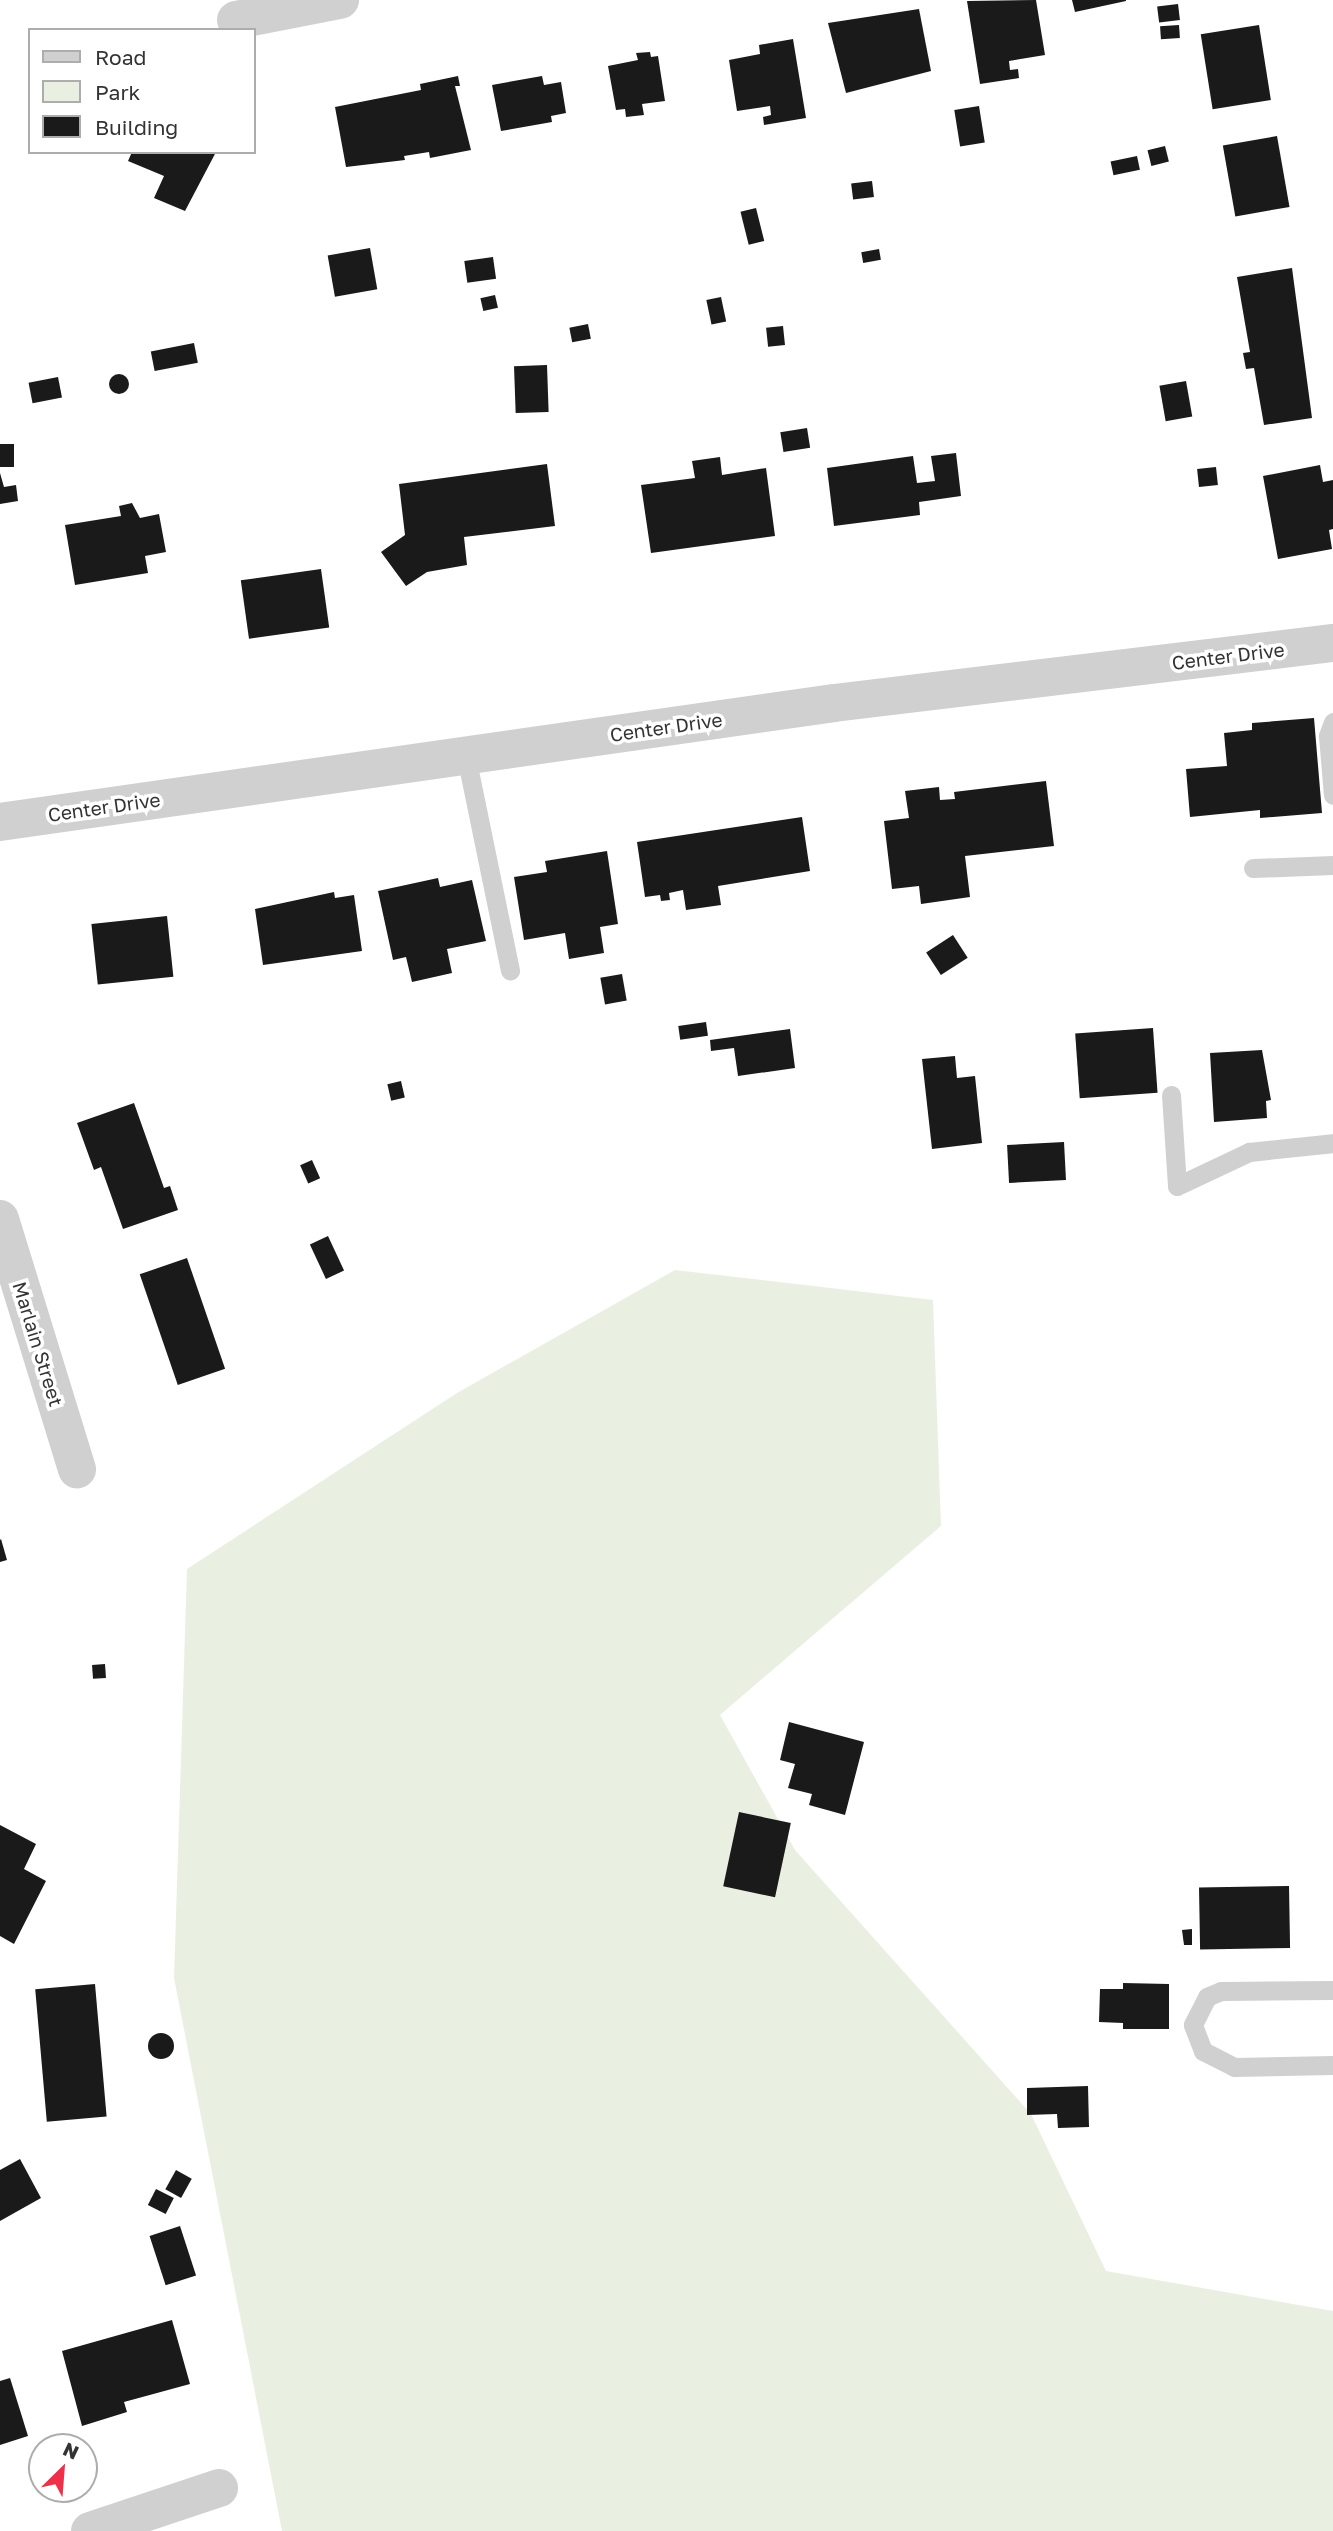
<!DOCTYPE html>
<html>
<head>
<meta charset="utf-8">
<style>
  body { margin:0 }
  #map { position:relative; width:1333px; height:2531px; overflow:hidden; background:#fff; font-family:"Golos Text",sans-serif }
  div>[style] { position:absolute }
  .green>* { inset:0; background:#eaf0e1 }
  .building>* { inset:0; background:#1a1a1a; transform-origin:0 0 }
  .round { border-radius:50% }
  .service>* { height:19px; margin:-9.5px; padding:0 9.5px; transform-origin:9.5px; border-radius:9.5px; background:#d0d0d0 }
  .minor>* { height:38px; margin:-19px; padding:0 19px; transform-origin:19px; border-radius:19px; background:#d0d0d0 }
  span { translate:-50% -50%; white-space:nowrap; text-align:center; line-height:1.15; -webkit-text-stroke:7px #fff; paint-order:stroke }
  .street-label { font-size:19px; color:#333 }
  .legend { position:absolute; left:28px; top:28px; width:228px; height:126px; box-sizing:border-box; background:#fff; border:2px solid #adadad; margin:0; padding:9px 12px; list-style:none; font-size:21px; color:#333 }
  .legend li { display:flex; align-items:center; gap:14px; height:35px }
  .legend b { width:35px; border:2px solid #adadad }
  .north { position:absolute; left:28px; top:2433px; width:70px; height:70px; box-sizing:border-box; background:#fff; border:2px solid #adadad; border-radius:50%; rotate:25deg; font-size:19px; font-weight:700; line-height:28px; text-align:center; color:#333 }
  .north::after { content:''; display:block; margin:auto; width:24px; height:32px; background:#ef304b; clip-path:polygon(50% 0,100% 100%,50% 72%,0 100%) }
</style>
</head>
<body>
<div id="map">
  <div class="green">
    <div style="clip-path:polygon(675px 1270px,933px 1300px,941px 1526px,720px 1715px,795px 1850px,1031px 2114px,1106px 2271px,1333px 2311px,1333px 2531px,282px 2531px,174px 1978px,187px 1569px,457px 1393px)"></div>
  </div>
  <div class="building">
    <div style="clip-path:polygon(1036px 0,1045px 55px,1009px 61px,1010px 70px,1018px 69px,1019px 78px,980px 84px,967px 1px)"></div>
    <div style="clip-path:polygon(1072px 0,1126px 0,1126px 1px,1075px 12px)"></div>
    <div style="left:1178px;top:4px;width:16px;height:21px;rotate:83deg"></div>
    <div style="clip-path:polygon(919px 9px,931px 71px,846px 93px,828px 23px)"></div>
    <div style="left:1179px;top:25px;width:13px;height:19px;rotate:86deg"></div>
    <div style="left:1259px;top:25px;width:76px;height:59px;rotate:81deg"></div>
    <div style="clip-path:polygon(793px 39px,806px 118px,764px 125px,763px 117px,771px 115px,770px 106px,737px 111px,729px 60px,760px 54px,759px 45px)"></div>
    <div style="clip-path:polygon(650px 52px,651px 57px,658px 56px,665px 101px,642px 104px,644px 115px,626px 117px,625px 109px,616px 110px,608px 66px,638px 60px,636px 53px)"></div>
    <div style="clip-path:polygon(458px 76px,460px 86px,455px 86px,471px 150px,430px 158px,429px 152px,404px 156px,405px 160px,346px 167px,335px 107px,421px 90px,420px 84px)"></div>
    <div style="clip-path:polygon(542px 76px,544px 85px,561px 82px,566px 113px,551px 116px,552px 122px,501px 131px,492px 85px)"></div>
    <div style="left:979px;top:106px;width:37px;height:25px;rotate:81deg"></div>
    <div style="left:1277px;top:136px;width:72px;height:55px;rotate:80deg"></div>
    <div style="left:1165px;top:146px;width:16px;height:18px;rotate:76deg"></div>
    <div style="clip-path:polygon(132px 152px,216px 152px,185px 211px,154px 198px,164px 176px,128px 161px)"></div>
    <div style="left:1137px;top:156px;width:14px;height:27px;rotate:78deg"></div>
    <div style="left:872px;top:181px;width:16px;height:21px;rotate:83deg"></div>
    <div style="left:756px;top:208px;width:34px;height:16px;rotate:76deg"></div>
    <div style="left:370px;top:248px;width:42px;height:43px;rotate:80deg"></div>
    <div style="left:879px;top:249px;width:11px;height:18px;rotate:80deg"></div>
    <div style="left:493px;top:257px;width:22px;height:29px;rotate:82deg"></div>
    <div style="clip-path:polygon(1292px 268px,1312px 418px,1264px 425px,1254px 368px,1246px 369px,1243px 353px,1250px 352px,1237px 277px)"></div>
    <div style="left:495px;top:295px;width:13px;height:15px;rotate:77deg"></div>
    <div style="left:721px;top:297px;width:25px;height:15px;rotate:78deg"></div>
    <div style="left:588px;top:324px;width:15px;height:19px;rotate:79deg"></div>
    <div style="left:783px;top:326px;width:19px;height:17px;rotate:84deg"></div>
    <div style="left:194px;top:343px;width:20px;height:44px;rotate:79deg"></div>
    <div style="left:547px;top:365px;width:47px;height:33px;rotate:88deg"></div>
    <div class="round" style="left:109px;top:374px;width:20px;height:20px"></div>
    <div style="left:58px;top:377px;width:21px;height:30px;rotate:79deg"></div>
    <div style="left:1186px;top:381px;width:36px;height:27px;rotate:80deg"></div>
    <div style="left:807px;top:428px;width:20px;height:27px;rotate:81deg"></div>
    <div style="left:0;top:444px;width:14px;height:23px"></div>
    <div style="clip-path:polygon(956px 453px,961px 496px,919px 502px,920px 515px,834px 526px,827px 468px,913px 456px,917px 483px,935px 481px,931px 456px)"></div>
    <div style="clip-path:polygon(720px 457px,722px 475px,766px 468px,775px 536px,651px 553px,641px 485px,695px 478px,692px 461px)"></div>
    <div style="clip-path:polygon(547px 464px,555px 526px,464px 537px,467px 565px,427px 572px,406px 586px,381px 552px,405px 535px,399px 484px)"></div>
    <div style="clip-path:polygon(1320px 465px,1323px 482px,1333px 480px,1333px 529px,1329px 530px,1332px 549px,1278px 559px,1263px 476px)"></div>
    <div style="left:1216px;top:467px;width:18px;height:19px;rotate:84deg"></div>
    <div style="clip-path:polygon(0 473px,4px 487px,16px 485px,18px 501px,0 504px)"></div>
    <div style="clip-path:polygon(132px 503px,140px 518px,159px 514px,166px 552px,145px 556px,148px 573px,75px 585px,65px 525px,121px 516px,119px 506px)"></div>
    <div style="left:321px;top:569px;width:59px;height:81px;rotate:82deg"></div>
    <div style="clip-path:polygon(1314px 718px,1322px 813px,1260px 818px,1260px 810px,1190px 817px,1186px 769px,1227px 766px,1224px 733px,1252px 730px,1252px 723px)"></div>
    <div style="clip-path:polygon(1046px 781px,1054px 846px,965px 856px,970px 897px,921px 904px,919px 886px,892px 889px,884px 821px,909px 818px,905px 791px,939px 787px,940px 800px,955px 799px,954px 792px)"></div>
    <div style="clip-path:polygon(802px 817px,810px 871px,718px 886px,721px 905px,686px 910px,683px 890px,669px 893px,670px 900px,661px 901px,660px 895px,645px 897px,637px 842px)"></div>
    <div style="clip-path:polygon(607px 851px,618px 924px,600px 927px,604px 953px,569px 959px,565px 933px,524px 940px,514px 877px,547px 872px,545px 861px)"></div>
    <div style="clip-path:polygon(438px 878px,440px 887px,472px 880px,486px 941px,447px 949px,452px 973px,412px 982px,406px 957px,393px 960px,378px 891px)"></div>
    <div style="clip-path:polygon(334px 892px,335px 898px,354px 895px,362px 951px,263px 965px,255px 909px)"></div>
    <div style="left:167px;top:916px;width:61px;height:76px;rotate:84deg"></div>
    <div style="left:953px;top:935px;width:27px;height:32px;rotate:57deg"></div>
    <div style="left:622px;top:974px;width:27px;height:22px;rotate:80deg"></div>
    <div style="left:706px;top:1022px;width:14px;height:28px;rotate:82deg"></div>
    <div style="left:1153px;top:1028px;width:65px;height:78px;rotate:86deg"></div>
    <div style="clip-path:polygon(790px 1029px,795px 1068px,738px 1076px,734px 1048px,711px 1051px,710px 1040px)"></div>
    <div style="clip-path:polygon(1262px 1050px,1271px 1100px,1266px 1101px,1267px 1118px,1214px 1122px,1210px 1053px)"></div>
    <div style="clip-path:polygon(955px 1056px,957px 1078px,975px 1076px,982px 1143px,932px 1149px,922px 1059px)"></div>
    <div style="left:401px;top:1081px;width:17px;height:14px;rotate:77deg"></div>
    <div style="clip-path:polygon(134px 1103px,164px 1188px,170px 1186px,178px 1210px,123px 1229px,101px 1167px,94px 1170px,77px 1123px)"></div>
    <div style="left:1064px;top:1142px;width:38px;height:57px;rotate:87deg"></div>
    <div style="left:312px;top:1160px;width:20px;height:13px;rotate:66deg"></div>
    <div style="left:328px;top:1236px;width:38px;height:20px;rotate:65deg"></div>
    <div style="left:187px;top:1258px;width:117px;height:50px;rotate:71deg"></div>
    <div style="clip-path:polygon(1px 1539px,7px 1560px,0 1562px,0 1540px)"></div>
    <div style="left:105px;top:1664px;width:14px;height:13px;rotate:86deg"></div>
    <div style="clip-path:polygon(789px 1722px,864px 1742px,845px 1815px,809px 1805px,812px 1794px,788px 1788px,795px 1764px,780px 1760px)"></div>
    <div style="left:739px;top:1812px;width:53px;height:76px;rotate:12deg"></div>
    <div style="clip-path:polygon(0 1825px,36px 1844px,24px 1869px,46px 1881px,14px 1944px,0 1936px)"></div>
    <div style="left:1289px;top:1886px;width:62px;height:90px;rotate:89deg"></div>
    <div style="clip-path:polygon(1192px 1929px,1192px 1945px,1184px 1945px,1182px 1930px)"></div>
    <div style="clip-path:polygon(1123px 1983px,1169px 1984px,1169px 2029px,1123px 2029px,1123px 2023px,1099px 2022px,1100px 1989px,1123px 1989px)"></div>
    <div style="left:95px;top:1984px;width:133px;height:60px;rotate:85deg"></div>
    <div class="round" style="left:148px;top:2033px;width:26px;height:26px"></div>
    <div style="clip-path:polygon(1088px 2086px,1089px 2127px,1058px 2128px,1057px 2114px,1027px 2115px,1027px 2088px)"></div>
    <div style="clip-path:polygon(20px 2159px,41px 2198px,0 2221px,0 2170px)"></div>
    <div style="left:176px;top:2170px;width:18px;height:22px;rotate:29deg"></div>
    <div style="left:156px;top:2189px;width:20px;height:18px;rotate:27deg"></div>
    <div style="left:180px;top:2226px;width:52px;height:32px;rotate:72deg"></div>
    <div style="clip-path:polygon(172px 2320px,190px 2384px,124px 2402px,127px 2412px,82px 2426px,62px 2351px)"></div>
    <div style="clip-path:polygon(10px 2378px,28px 2436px,0 2445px,0 2381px)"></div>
  </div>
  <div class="service">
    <div style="left:1333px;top:722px;width:15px;rotate:110deg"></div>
    <div style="left:1328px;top:736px;width:59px;rotate:85.2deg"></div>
    <div style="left:466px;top:756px;width:219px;rotate:78.4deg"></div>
    <div style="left:1253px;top:868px;width:80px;rotate:-2.1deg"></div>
    <div style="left:1171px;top:1095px;width:91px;rotate:86.2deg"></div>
    <div style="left:1177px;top:1186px;width:80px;rotate:-25.3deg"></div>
    <div style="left:1249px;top:1152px;width:84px;rotate:-6.1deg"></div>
    <div style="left:1333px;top:1990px;width:112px;rotate:179.5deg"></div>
    <div style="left:1221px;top:1991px;width:15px;rotate:157deg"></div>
    <div style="left:1207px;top:1997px;width:31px;rotate:117deg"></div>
    <div style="left:1193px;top:2025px;width:28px;rotate:69deg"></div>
    <div style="left:1203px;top:2051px;width:35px;rotate:27deg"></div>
    <div style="left:1234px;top:2067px;width:99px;rotate:-1.2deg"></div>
  </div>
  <div class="minor">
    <div style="left:236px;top:20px;width:106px;rotate:-10.9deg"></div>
    <div style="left:0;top:822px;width:842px;rotate:-8.12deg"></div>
    <div style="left:834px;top:703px;width:503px;rotate:-6.86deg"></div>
    <div style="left:0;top:1219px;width:262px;rotate:72.9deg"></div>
    <div style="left:90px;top:2531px;width:136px;rotate:-18.4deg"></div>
  </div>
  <div class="street-label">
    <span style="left:1228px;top:656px;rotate:-7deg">Center Drive</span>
    <span style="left:666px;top:727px;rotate:-8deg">Center Drive</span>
    <span style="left:104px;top:807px;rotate:-8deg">Center Drive</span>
    <span style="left:38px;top:1344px;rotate:73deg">Marlain Street</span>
  </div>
  <ul class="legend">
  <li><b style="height:9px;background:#d0d0d0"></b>Road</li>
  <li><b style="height:19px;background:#eaf0e1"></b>Park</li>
  <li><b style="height:19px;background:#1a1a1a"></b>Building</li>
  </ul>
  <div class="north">N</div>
</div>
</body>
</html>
